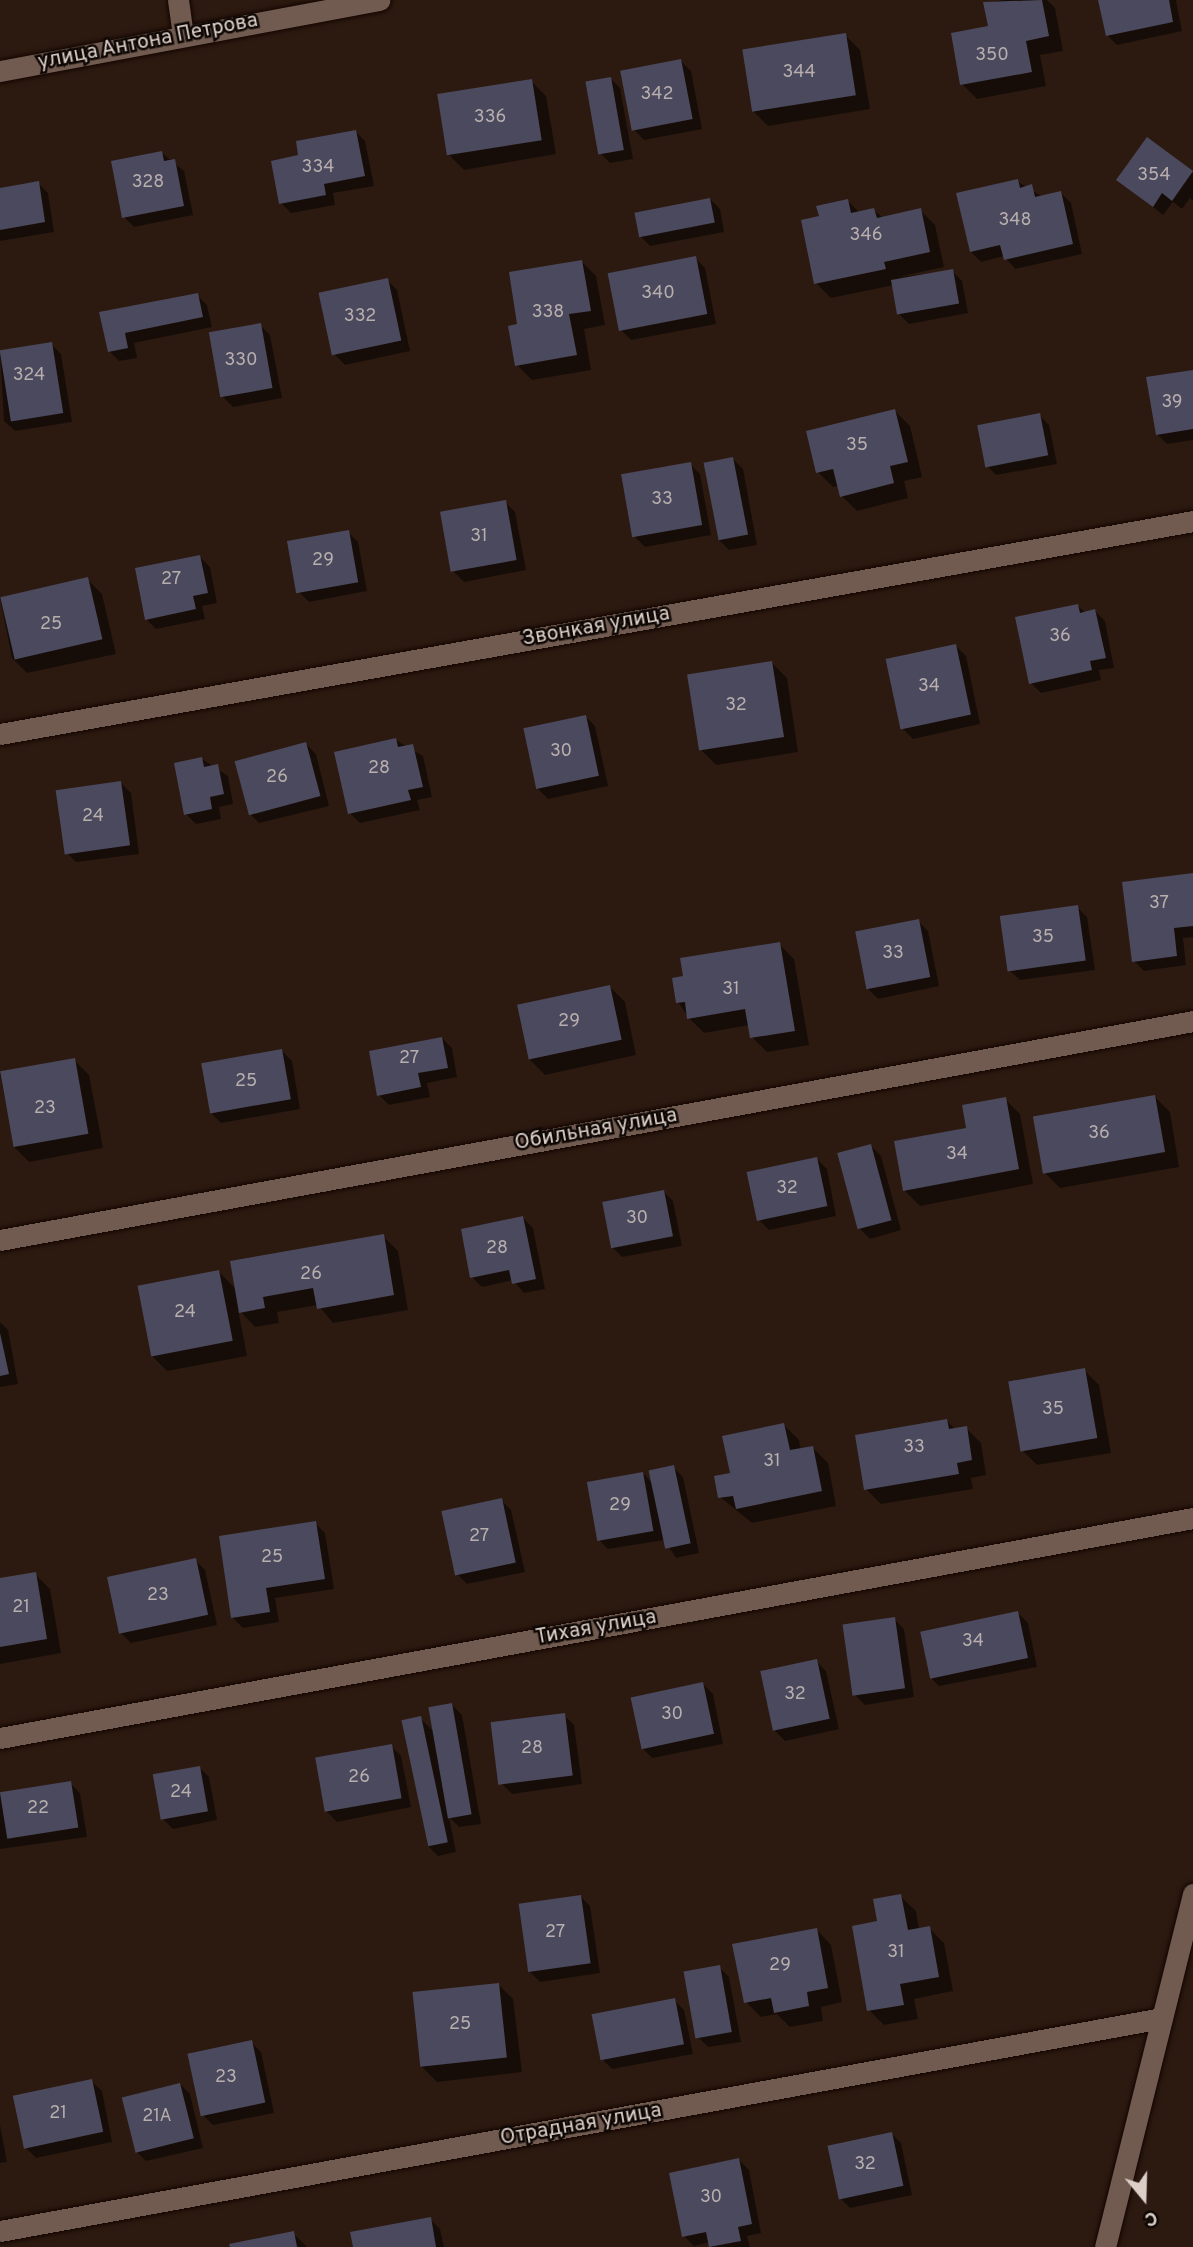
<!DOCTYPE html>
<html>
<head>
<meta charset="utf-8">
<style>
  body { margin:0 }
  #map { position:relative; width:1193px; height:2247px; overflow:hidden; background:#2c1a10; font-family:Overpass,sans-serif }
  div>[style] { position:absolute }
  .shadow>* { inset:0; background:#0007 }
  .building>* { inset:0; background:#4b495d; transform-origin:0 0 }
  .roads { filter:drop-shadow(0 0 2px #130501) drop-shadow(0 0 2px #130501) }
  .minor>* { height:21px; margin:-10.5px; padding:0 10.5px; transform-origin:10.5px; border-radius:10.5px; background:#715b50 }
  span { translate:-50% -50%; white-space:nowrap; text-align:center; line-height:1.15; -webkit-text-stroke:5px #0e0704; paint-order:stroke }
  .number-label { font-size:18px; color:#b7aead }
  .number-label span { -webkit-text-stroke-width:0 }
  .street-label { font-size:21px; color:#dbcfc8 }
  .north { position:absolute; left:1109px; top:2163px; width:70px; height:70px; -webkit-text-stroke:5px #0e0704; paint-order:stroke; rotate:161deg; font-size:19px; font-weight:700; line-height:28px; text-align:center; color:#dbcfc8 }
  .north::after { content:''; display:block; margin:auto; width:24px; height:32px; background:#dbcfc8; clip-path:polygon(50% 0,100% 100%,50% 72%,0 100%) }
</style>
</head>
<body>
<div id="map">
  <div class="shadow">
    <div style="clip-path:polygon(1004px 0,1047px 0,1055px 8px,1063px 51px,1040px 55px,1046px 86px,977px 99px,962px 84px,990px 27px,986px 3px)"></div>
    <div style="clip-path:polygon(1100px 0,1176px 0,1182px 31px,1117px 45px,1107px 35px)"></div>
    <div style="clip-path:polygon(845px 35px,860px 50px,870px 109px,768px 126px,753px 111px)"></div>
    <div style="clip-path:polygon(681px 61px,691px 71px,702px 129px,644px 140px,634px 130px)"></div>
    <div style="clip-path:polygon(610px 78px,620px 88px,633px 159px,610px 163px,600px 153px)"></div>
    <div style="clip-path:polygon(531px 81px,546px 96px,556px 154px,464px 170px,449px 155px)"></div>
    <div style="clip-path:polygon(355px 131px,365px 141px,374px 186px,333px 193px,335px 205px,291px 213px,281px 203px,300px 157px)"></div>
    <div style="clip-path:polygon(1147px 139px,1193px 173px,1193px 201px,1190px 198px,1182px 209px,1173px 202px,1163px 215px,1118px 179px)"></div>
    <div style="clip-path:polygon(162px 153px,184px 171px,193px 215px,134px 227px,124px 217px)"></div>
    <div style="clip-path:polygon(1017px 181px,1043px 197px,1061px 193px,1071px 203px,1082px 254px,1015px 269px,1004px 256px,981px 262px,971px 252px)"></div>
    <div style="clip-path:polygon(38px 183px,48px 193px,54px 232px,0 241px,0 189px)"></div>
    <div style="clip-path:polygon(710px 199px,720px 209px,724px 232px,650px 246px,640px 236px)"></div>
    <div style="clip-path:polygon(848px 201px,860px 213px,874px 210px,883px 218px,920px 210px,935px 225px,944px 267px,898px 277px,952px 271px,962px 281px,968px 313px,909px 324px,899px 314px,894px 285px,831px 298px,816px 283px,821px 218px)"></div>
    <div style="clip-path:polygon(695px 258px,705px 268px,716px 324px,631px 340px,621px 330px)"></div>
    <div style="clip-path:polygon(581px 261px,596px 276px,605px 325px,584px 329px,591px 370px,532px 380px,517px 365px,520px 325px)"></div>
    <div style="clip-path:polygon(387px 280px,397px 290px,410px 351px,345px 365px,335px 355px)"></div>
    <div style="clip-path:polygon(197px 295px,207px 305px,212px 327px,134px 343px,137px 358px,119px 361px,109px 351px,102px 314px)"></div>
    <div style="clip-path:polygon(260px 325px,270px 335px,282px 398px,233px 407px,223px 397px)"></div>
    <div style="clip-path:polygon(51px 344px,61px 354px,72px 422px,15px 431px,4px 421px,0 352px)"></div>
    <div style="clip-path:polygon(1193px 372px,1193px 440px,1167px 444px,1157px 434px)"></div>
    <div style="clip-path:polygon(895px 411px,910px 426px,922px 477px,904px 481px,908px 498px,857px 511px,842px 496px,839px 486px,833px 487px,818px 472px)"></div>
    <div style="clip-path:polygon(1039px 415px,1049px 425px,1057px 464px,996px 475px,986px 465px)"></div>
    <div style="clip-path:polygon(733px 459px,743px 469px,757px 545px,729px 550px,719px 540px)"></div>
    <div style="clip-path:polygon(690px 464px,700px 474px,711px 535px,645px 547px,635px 537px)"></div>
    <div style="clip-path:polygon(505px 502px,515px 512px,526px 570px,464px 582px,454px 572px)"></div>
    <div style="clip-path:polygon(348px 532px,358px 542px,367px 591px,309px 602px,299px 592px)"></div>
    <div style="clip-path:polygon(200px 557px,210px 567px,217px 603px,202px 606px,205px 619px,156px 629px,146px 619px)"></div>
    <div style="clip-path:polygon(87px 579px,102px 594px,116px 654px,27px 673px,12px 658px,0 598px)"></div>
    <div style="clip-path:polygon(1078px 606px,1086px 613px,1095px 611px,1105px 621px,1114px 668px,1099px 670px,1101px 680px,1041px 693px,1031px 683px)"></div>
    <div style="clip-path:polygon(956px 646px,966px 656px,980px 724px,913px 739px,903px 729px)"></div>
    <div style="clip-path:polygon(772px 663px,787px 678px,798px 752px,716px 765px,701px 750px)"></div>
    <div style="clip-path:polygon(585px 716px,595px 726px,608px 786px,548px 799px,538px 789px)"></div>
    <div style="clip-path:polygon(396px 740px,423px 756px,432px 797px,417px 800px,420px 810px,360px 823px,350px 813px)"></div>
    <div style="clip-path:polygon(306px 744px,316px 754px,329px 806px,259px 823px,249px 813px)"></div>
    <div style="clip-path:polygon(202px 759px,228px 776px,233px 804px,219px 807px,221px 819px,196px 824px,186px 814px)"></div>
    <div style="clip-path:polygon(121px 783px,131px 793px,139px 854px,76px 862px,66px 852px)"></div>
    <div style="clip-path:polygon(1193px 874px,1193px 937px,1183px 938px,1186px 965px,1144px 971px,1134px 961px)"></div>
    <div style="clip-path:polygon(1077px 907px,1087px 917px,1095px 970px,1020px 980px,1009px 970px)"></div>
    <div style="clip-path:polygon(918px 921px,928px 931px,939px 986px,878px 999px,868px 989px)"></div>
    <div style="clip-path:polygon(779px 944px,794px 959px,809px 1045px,767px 1052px,752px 1037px,750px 1025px,704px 1033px,689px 1018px,678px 1002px)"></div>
    <div style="clip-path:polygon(610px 987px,625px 1002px,636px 1055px,545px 1075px,530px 1060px)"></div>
    <div style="clip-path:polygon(442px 1038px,452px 1048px,457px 1077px,427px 1083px,430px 1097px,389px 1105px,379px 1095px)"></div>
    <div style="clip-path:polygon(282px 1051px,292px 1061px,300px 1109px,221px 1123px,211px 1113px)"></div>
    <div style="clip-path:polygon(74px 1060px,89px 1075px,103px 1148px,29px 1162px,14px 1147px,0 1074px)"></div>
    <div style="clip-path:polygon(1155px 1097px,1170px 1112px,1179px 1167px,1060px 1188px,1045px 1173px)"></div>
    <div style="clip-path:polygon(1005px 1099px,1020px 1114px,1033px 1184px,920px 1206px,905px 1191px)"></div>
    <div style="clip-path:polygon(871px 1146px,881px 1156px,901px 1230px,870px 1239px,860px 1229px)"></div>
    <div style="clip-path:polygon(817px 1159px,827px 1169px,836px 1216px,769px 1230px,759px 1220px)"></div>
    <div style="clip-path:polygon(663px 1191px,673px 1201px,682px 1246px,622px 1257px,612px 1247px)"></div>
    <div style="clip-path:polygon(523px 1218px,533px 1228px,545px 1289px,524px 1293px,513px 1280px,482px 1287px,472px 1277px)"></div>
    <div style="clip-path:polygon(383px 1236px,398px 1251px,408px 1310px,333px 1323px,318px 1305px,277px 1312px,279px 1323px,255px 1327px,238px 1309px,247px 1356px,167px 1371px,152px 1356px,219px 1272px,236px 1289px)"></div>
    <div style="clip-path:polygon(0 1322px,8px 1330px,18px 1384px,0 1387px)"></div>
    <div style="clip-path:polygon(1084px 1370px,1099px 1385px,1111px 1453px,1037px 1465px,1022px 1450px)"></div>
    <div style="clip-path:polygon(947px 1421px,956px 1430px,966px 1428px,981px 1443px,986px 1475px,971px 1478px,973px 1489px,881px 1504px,866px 1489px)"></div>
    <div style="clip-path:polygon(784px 1425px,799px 1440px,801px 1450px,813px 1448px,828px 1463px,836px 1506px,752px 1523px,720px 1497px,732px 1475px)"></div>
    <div style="clip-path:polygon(673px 1467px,683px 1477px,699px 1553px,676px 1558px,664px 1540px,608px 1549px,598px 1539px,643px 1473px,652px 1483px)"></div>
    <div style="clip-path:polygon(501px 1500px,511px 1510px,525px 1572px,467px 1584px,457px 1574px)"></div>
    <div style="clip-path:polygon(315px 1523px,325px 1533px,334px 1589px,275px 1598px,279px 1622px,243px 1628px,233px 1618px)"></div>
    <div style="clip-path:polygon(195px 1560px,205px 1570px,217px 1625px,131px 1643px,121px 1633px)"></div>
    <div style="clip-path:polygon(35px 1574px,50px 1589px,61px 1653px,0 1664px,0 1580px)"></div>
    <div style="clip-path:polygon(1018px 1613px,1028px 1623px,1037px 1667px,939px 1686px,929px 1676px)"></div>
    <div style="clip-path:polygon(894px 1619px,904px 1629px,914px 1697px,865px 1705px,855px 1695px)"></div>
    <div style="clip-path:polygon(816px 1661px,826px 1671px,839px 1729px,785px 1741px,775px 1731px)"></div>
    <div style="clip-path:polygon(703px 1684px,713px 1694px,723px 1744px,652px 1758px,642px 1748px)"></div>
    <div style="clip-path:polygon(452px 1705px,462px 1715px,481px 1824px,459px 1827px,449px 1817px,456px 1852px,438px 1856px,428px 1846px,420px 1718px,434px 1732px)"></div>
    <div style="clip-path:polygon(564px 1715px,574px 1725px,582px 1784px,512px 1794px,502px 1784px)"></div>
    <div style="clip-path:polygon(391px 1746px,401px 1756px,411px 1807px,337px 1822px,327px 1812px)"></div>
    <div style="clip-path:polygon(199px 1767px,209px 1777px,217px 1820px,173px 1829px,163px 1819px)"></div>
    <div style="clip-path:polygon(70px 1783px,80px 1793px,87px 1837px,0 1849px,0 1793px)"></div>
    <div style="clip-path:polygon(580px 1896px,590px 1906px,600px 1973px,540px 1982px,530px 1972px)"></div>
    <div style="clip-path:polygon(900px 1896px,916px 1911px,919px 1930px,929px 1928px,944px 1943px,953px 1991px,914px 1999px,918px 2019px,884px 2025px,869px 2010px)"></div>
    <div style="clip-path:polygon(816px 1929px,831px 1945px,842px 2002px,821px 2007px,823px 2021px,790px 2027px,777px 2014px,761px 2017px,746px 2002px)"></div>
    <div style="clip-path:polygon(719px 1967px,729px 1977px,741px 2042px,708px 2047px,698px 2037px)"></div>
    <div style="clip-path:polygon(498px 1984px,513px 1999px,522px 2072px,437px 2082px,422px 2067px)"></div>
    <div style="clip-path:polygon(674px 2000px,684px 2010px,693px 2054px,612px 2069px,602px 2059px)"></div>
    <div style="clip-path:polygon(251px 2042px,261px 2052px,274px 2113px,213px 2125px,203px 2115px)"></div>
    <div style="clip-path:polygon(91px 2081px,102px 2091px,112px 2142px,36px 2158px,26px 2148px)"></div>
    <div style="clip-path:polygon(180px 2084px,190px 2094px,203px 2148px,146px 2161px,136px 2151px)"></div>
    <div style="clip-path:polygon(0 2125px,7px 2162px,0 2163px)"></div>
    <div style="clip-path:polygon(891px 2133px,901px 2143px,912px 2195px,850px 2208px,840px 2198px)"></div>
    <div style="clip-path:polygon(739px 2160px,749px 2170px,761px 2233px,747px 2236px,750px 2247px,711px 2247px,710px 2242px,694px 2246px,684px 2236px)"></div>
    <div style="clip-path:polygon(430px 2219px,440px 2229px,444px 2247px,355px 2247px)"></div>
    <div style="clip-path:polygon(293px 2233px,307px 2247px,232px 2247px)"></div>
  </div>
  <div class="building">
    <div style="clip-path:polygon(1042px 0,1049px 36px,1026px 41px,1032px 72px,960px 85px,951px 33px,988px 26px,983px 2px)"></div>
    <div style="clip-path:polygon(1098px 0,1169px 0,1173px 22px,1106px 36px)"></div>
    <div style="left:846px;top:33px;width:63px;height:105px;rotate:81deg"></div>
    <div style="left:681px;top:59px;width:61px;height:62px;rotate:79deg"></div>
    <div style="left:611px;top:77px;width:74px;height:26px;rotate:80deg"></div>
    <div style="left:532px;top:79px;width:62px;height:96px;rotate:81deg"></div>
    <div style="clip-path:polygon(356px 130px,365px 176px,324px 184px,326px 195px,279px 204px,271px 161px,298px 155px,296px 141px)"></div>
    <div style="clip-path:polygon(1147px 137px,1193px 171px,1172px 201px,1162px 193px,1153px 207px,1116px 180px)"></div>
    <div style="clip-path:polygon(162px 151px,164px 161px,175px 159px,184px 206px,122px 218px,111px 161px)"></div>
    <div style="clip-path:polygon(1018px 179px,1020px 188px,1032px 184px,1035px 197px,1061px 191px,1073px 244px,1004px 260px,1000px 245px,970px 252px,956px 193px)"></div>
    <div style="clip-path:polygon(39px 181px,45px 222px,0 230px,0 188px)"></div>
    <div style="left:710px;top:198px;width:25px;height:77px;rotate:79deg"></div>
    <div style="clip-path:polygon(848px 199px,851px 213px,874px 208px,877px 218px,921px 208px,930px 252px,884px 262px,886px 269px,814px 284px,801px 220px,819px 216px,816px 206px)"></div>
    <div style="left:696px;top:256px;width:59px;height:90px;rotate:79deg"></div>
    <div style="clip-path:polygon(582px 260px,591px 311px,569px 314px,577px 355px,515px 366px,508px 326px,517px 324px,509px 272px)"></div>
    <div style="left:953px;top:269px;width:35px;height:63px;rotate:80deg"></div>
    <div style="left:388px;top:278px;width:64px;height:71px;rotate:78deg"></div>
    <div style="clip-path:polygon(198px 293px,203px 317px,125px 333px,128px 348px,108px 352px,99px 312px)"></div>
    <div style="left:261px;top:323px;width:66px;height:53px;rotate:80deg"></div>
    <div style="left:52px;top:342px;width:72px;height:53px;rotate:81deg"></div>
    <div style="clip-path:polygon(1193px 370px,1193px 429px,1156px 435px,1146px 377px)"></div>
    <div style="clip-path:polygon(895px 409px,908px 462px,890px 466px,894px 483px,840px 497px,833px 469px,816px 473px,806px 431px)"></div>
    <div style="left:1040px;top:413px;width:43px;height:64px;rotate:79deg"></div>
    <div style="left:733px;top:457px;width:79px;height:30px;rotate:79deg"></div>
    <div style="left:691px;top:462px;width:64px;height:71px;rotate:80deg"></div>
    <div style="left:506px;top:500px;width:61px;height:67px;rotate:80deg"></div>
    <div style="left:349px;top:530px;width:53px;height:63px;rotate:80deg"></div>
    <div style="clip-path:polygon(200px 555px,208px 593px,193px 596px,196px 609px,145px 620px,135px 568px)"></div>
    <div style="left:88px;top:577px;width:64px;height:90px;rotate:77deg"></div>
    <div style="clip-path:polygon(1078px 604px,1080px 613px,1095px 609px,1106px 658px,1090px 661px,1092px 670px,1029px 684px,1015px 617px)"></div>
    <div style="left:956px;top:644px;width:72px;height:72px;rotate:78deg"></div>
    <div style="left:772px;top:661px;width:77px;height:86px;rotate:81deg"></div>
    <div style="left:586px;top:715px;width:62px;height:64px;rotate:78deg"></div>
    <div style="clip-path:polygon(396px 738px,398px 747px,413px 744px,423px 787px,408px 790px,411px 800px,348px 814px,334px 752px)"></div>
    <div style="left:306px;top:742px;width:56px;height:74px;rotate:75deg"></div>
    <div style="clip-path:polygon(202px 757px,204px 767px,218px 764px,224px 794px,210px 797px,212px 809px,184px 815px,174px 763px)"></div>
    <div style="left:121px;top:781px;width:65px;height:66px;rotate:82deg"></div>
    <div style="clip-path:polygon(1193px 873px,1193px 926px,1174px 928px,1177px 956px,1132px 962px,1122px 882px)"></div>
    <div style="left:1078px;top:905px;width:56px;height:79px;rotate:82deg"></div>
    <div style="left:919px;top:919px;width:59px;height:65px;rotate:79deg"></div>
    <div style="clip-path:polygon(780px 942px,795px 1031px,750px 1038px,745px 1009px,687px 1019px,685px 1002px,676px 1003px,672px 978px,683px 976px,680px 958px)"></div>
    <div style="left:610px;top:985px;width:56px;height:95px;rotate:78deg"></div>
    <div style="clip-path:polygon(442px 1037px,448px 1068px,418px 1073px,421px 1087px,377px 1096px,369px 1051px)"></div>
    <div style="left:282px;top:1049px;width:51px;height:82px;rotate:80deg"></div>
    <div style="left:75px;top:1058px;width:77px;height:76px;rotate:80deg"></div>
    <div style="left:1155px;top:1095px;width:58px;height:124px;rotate:80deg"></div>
    <div style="clip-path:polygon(1006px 1097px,1019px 1169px,903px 1191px,894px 1141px,966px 1128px,962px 1105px)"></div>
    <div style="left:871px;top:1144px;width:79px;height:35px;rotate:75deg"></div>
    <div style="left:817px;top:1157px;width:50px;height:72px;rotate:78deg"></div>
    <div style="left:664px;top:1190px;width:47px;height:63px;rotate:79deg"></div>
    <div style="clip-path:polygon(523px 1216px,536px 1279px,512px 1284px,509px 1270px,470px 1278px,461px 1229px)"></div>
    <div style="clip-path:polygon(384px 1234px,394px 1295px,317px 1309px,313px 1288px,263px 1297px,265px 1308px,239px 1313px,230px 1261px)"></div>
    <div style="left:219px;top:1270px;width:72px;height:83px;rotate:79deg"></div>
    <div style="clip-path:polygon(0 1333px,9px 1374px,0 1376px)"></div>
    <div style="left:1085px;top:1368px;width:71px;height:78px;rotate:80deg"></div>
    <div style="clip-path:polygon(947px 1419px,949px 1429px,967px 1426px,972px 1460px,957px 1463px,959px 1474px,864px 1490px,855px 1435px)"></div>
    <div style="clip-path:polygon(784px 1423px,790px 1450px,813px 1446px,822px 1491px,736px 1509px,733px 1496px,718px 1498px,714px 1476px,730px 1473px,722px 1436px)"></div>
    <div style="left:674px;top:1465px;width:80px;height:26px;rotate:78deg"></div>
    <div style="left:643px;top:1472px;width:60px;height:57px;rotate:80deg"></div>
    <div style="left:502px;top:1498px;width:66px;height:62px;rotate:78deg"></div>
    <div style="clip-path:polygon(316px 1521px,325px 1579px,266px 1588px,270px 1612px,231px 1618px,219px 1536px)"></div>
    <div style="left:196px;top:1558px;width:58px;height:91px;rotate:78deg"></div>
    <div style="clip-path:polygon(36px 1572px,47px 1639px,0 1647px,0 1578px)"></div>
    <div style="left:1018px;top:1611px;width:48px;height:100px;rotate:78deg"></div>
    <div style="left:895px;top:1617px;width:72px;height:53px;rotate:82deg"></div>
    <div style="left:817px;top:1659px;width:61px;height:58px;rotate:78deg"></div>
    <div style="left:703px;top:1682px;width:53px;height:74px;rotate:78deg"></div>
    <div style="left:452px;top:1703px;width:113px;height:24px;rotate:80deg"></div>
    <div style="left:565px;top:1713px;width:63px;height:75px;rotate:83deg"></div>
    <div style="left:421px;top:1716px;width:129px;height:20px;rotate:78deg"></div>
    <div style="left:392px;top:1744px;width:55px;height:78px;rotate:80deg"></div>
    <div style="left:200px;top:1766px;width:46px;height:48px;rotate:80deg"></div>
    <div style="left:71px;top:1781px;width:47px;height:72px;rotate:81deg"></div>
    <div style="clip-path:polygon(901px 1894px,908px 1930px,930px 1926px,939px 1977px,900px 1984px,904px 2005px,867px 2011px,852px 1926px,877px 1921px,873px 1899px)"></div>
    <div style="left:581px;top:1895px;width:69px;height:63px;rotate:82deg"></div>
    <div style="clip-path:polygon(817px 1928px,828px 1988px,807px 1992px,809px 2006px,774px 2013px,771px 1998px,744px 2003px,732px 1944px)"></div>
    <div style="left:720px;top:1965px;width:68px;height:37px;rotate:80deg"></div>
    <div style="left:499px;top:1983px;width:75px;height:87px;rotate:84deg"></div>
    <div style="left:675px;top:1998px;width:47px;height:85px;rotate:79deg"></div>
    <div style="left:252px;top:2040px;width:64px;height:66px;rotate:78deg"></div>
    <div style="left:92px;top:2079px;width:54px;height:81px;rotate:78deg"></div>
    <div style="left:180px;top:2083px;width:57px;height:60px;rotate:76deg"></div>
    <div style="left:892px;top:2132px;width:55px;height:66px;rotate:78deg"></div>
    <div style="clip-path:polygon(739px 2158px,752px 2224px,738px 2227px,741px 2241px,709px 2247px,706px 2232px,682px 2237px,669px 2173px)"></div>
    <div style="clip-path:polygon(431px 2217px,436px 2247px,353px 2247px,350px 2232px)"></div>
    <div style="clip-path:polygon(294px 2231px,297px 2247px,230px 2247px,229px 2244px)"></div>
  </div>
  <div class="roads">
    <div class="minor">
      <div style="left:178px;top:0;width:35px;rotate:82deg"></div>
      <div style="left:0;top:71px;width:386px;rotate:-10.6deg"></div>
      <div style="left:0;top:734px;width:1212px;rotate:-10.12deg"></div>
      <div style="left:0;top:1240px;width:1213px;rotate:-10.4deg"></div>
      <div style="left:0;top:1738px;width:1213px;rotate:-10.45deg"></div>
      <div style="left:0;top:2231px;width:1181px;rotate:-10.39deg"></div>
      <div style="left:1105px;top:2247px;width:364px;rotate:-76deg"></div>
    </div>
  </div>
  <div class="number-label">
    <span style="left:992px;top:56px">350</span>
    <span style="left:799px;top:73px">344</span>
    <span style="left:657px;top:95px">342</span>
    <span style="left:490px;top:118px">336</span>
    <span style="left:318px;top:168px">334</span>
    <span style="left:1154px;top:176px">354</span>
    <span style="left:148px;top:183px">328</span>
    <span style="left:1015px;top:221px">348</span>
    <span style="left:866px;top:236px">346</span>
    <span style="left:658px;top:294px">340</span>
    <span style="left:548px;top:313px">338</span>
    <span style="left:360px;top:317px">332</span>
    <span style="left:241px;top:361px">330</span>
    <span style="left:29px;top:376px">324</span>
    <span style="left:1172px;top:403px">39</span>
    <span style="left:857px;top:446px">35</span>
    <span style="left:662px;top:500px">33</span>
    <span style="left:479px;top:537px">31</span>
    <span style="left:323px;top:561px">29</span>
    <span style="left:171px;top:580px">27</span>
    <span style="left:51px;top:625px">25</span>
    <span style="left:1060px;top:637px">36</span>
    <span style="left:929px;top:687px">34</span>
    <span style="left:736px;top:706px">32</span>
    <span style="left:561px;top:752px">30</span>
    <span style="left:379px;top:769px">28</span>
    <span style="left:277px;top:778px">26</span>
    <span style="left:93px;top:817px">24</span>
    <span style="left:1159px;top:904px">37</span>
    <span style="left:1043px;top:938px">35</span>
    <span style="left:893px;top:954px">33</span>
    <span style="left:731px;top:990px">31</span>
    <span style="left:569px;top:1022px">29</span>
    <span style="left:409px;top:1059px">27</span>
    <span style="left:246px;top:1082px">25</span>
    <span style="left:45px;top:1109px">23</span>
    <span style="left:1099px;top:1134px">36</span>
    <span style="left:957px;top:1155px">34</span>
    <span style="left:787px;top:1189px">32</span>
    <span style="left:637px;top:1219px">30</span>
    <span style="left:497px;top:1249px">28</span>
    <span style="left:311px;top:1275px">26</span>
    <span style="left:185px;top:1313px">24</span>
    <span style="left:1053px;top:1410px">35</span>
    <span style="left:914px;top:1448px">33</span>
    <span style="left:772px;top:1462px">31</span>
    <span style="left:620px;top:1506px">29</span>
    <span style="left:479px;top:1537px">27</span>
    <span style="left:272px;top:1558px">25</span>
    <span style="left:158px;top:1596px">23</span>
    <span style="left:21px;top:1608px">21</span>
    <span style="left:973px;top:1642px">34</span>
    <span style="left:795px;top:1695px">32</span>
    <span style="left:672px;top:1715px">30</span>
    <span style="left:532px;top:1749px">28</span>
    <span style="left:359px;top:1778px">26</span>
    <span style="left:181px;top:1793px">24</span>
    <span style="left:38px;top:1809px">22</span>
    <span style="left:555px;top:1933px">27</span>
    <span style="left:896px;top:1953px">31</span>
    <span style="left:780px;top:1966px">29</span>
    <span style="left:460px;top:2025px">25</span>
    <span style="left:226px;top:2078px">23</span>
    <span style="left:58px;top:2114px">21</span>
    <span style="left:157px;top:2117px">21А</span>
    <span style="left:865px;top:2165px">32</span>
    <span style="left:711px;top:2198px">30</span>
  </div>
  <div class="street-label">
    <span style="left:148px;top:42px;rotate:-11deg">улица Антона Петрова</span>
    <span style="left:596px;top:627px;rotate:-10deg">Звонкая улица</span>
    <span style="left:596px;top:1130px;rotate:-10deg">Обильная улица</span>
    <span style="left:596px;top:1628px;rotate:-10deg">Тихая улица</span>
    <span style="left:581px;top:2125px;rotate:-10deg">Отрадная улица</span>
  </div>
  <div class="north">С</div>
</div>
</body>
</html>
